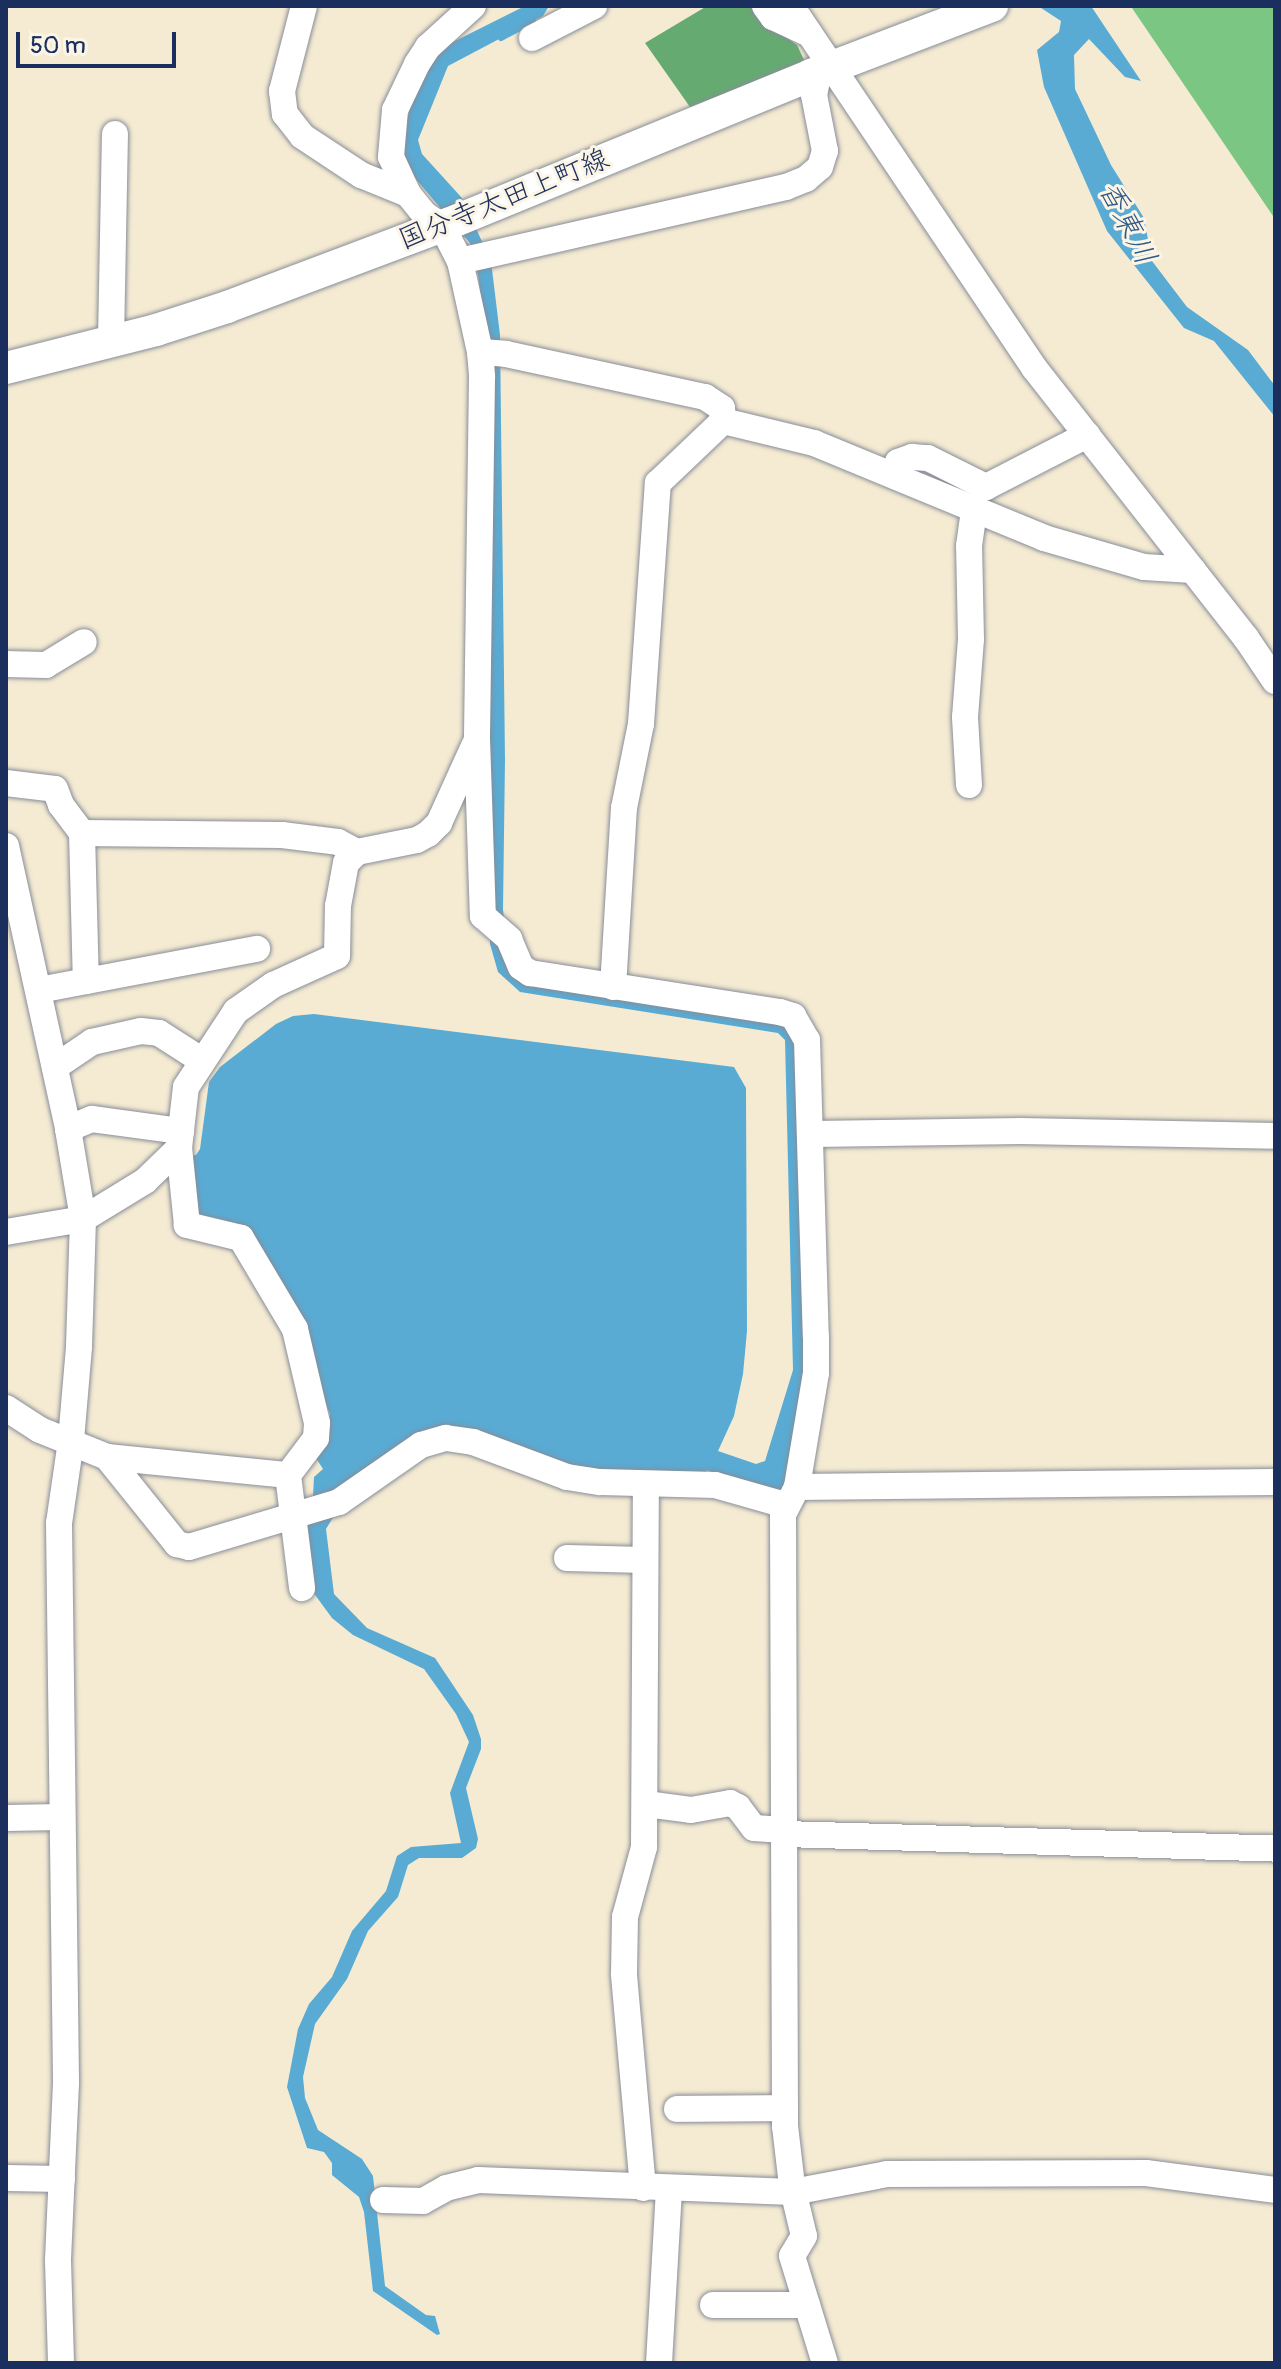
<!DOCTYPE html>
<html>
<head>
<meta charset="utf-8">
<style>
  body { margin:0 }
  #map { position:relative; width:1281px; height:2369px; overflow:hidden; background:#f5ebd3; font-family:Pangolin,"Klee One",sans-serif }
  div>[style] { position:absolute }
  .green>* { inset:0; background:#7cc683 }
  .forest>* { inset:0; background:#65ab71 }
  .water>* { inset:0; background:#59abd4 }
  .stream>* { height:6px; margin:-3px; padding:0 3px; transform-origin:3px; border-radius:3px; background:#59abd4 }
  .roads { filter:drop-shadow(0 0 2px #888d98) drop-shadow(0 0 2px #888d98) }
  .minor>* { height:26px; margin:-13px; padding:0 13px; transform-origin:13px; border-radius:13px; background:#fff }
  .major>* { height:32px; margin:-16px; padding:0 16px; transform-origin:16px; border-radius:16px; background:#fff }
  span { translate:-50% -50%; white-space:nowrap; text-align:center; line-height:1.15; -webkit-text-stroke:6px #fcf5e5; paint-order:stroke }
  .street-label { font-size:28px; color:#1b2f5e }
  .water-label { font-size:30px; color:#315a87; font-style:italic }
  .frame { position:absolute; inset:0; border:8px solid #1b2f5e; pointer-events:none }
  .scale { position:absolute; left:16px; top:32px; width:160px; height:36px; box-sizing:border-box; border:4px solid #1b2f5e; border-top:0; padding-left:10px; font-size:24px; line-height:28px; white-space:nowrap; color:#1b2f5e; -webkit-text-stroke:6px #fcf5e5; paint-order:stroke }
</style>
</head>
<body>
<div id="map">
  <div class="green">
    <div style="clip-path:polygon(1130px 6px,1275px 6px,1275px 219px,1132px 8px)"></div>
  </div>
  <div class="forest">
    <div style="clip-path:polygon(707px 6px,753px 6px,767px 24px,797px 45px,805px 62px,690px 107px,645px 43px)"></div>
  </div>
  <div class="water">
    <div style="clip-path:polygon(525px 6px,549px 6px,543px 16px,448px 66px,418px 140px,422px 154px,462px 198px,491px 261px,500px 335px,505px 760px,503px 910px,508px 955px,611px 994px,796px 1028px,811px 1375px,784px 1490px,752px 1489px,707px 1470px,704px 1476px,591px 1475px,448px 1429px,337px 1511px,326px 1529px,334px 1594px,367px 1628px,435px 1658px,473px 1715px,481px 1739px,481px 1749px,466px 1788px,478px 1839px,476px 1848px,462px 1858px,419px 1858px,408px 1865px,398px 1897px,368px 1931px,347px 1979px,315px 2024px,303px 2077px,305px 2098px,318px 2130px,362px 2159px,373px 2176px,385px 2286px,426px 2315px,435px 2316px,440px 2334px,437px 2335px,373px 2291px,364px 2212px,359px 2197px,332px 2175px,332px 2163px,324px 2152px,307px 2148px,287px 2087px,298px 2029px,309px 2004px,332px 1977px,352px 1931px,386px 1891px,397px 1856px,411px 1847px,461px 1843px,450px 1793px,469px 1742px,456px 1714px,424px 1669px,353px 1635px,332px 1618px,310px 1588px,302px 1518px,312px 1516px,314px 1477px,323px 1469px,314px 1455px,326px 1439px,330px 1414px,266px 1265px,197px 1219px,187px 1156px,196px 1155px,200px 1149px,209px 1082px,220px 1067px,276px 1024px,293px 1016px,314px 1014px,734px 1067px,746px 1088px,747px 1331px,743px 1374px,734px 1416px,718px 1451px,756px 1464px,765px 1461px,793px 1370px,785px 1040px,778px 1033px,520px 992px,498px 972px,490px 944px,488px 357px,477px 266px,470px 243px,404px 165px,401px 139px,416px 89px,429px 64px,445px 46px)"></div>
    <div style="clip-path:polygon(1038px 6px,1091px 6px,1141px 81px,1125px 77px,1089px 39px,1074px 55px,1075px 89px,1111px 165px,1144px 218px,1152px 261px,1187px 307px,1248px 350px,1275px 386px,1275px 417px,1214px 341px,1184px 328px,1107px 231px,1044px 87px,1037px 50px,1059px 32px,1061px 21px)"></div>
  </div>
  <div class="stream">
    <div style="left:501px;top:38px;width:36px;rotate:-28deg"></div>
  </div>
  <div class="roads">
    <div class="minor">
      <div style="left:304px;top:6px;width:88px;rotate:104.5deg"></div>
      <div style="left:282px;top:91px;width:23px;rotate:83deg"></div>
      <div style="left:285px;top:114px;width:28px;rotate:52deg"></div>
      <div style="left:302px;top:136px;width:71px;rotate:33.5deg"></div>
      <div style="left:361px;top:175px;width:51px;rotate:22deg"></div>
      <div style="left:473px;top:6px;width:61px;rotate:137.7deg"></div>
      <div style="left:428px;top:47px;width:20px;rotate:123deg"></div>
      <div style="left:417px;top:64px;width:51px;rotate:115.6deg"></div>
      <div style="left:395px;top:110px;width:47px;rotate:94.9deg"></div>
      <div style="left:391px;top:157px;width:41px;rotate:65.3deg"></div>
      <div style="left:408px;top:194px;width:26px;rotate:51deg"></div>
      <div style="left:424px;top:214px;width:22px;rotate:34deg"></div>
      <div style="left:442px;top:226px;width:39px;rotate:63deg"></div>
      <div style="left:460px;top:261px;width:93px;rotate:77.6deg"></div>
      <div style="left:480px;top:352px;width:25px;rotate:85deg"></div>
      <div style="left:482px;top:377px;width:362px;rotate:90.8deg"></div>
      <div style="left:477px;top:739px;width:177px;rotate:88.1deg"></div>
      <div style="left:483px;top:916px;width:35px;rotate:41deg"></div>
      <div style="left:509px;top:939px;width:30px;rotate:67deg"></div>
      <div style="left:521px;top:967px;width:11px;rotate:34deg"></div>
      <div style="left:530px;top:973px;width:253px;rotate:8.9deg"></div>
      <div style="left:780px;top:1012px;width:14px;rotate:17deg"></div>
      <div style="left:793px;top:1016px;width:28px;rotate:60deg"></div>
      <div style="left:807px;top:1040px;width:297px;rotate:88.3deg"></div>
      <div style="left:816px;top:1337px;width:36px;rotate:90deg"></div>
      <div style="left:816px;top:1373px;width:116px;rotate:99.5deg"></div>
      <div style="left:797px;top:1487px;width:31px;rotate:117deg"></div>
      <div style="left:783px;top:1515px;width:611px;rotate:89.81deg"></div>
      <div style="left:785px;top:2126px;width:60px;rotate:83.3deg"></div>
      <div style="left:792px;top:2186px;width:51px;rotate:76.5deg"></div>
      <div style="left:804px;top:2236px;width:23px;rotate:121deg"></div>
      <div style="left:792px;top:2256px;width:112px;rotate:72.9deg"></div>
      <div style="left:765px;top:6px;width:14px;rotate:54deg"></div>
      <div style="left:773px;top:17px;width:40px;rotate:25deg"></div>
      <div style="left:791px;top:6px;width:437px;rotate:56.1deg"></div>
      <div style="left:1035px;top:369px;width:342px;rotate:51.9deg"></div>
      <div style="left:1246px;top:638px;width:52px;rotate:56deg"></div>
      <div style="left:532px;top:38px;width:70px;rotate:-27.3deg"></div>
      <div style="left:460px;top:261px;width:334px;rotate:-12.8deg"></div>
      <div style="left:786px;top:187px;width:22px;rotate:-22deg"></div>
      <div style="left:806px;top:179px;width:18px;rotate:-41deg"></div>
      <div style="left:820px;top:167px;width:17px;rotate:-73deg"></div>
      <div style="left:825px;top:151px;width:57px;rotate:-101.1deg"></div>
      <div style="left:814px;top:95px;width:24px;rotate:-78deg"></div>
      <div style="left:111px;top:341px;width:207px;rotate:-88.9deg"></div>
      <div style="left:480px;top:352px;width:26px;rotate:4deg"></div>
      <div style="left:506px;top:354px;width:204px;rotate:12.2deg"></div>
      <div style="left:705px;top:397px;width:20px;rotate:33deg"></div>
      <div style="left:722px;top:408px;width:13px;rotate:86deg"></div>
      <div style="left:723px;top:421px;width:94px;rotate:13.6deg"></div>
      <div style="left:814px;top:443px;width:249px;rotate:22.4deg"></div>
      <div style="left:1044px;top:538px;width:104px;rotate:16.2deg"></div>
      <div style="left:1144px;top:567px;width:49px;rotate:3.5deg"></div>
      <div style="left:895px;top:476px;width:14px;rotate:-78deg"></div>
      <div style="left:898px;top:462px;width:15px;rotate:-20deg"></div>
      <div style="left:912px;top:457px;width:16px;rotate:4deg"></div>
      <div style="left:928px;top:458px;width:65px;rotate:26.6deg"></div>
      <div style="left:986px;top:487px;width:114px;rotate:-27.2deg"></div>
      <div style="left:6px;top:664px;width:40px;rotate:1.4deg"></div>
      <div style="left:46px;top:665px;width:44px;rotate:-31.2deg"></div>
      <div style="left:6px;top:783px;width:49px;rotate:7deg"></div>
      <div style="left:55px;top:789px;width:17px;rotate:69deg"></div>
      <div style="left:61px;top:805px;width:35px;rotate:53deg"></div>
      <div style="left:82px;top:833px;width:200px;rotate:0.6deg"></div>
      <div style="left:282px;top:835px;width:56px;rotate:7.1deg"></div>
      <div style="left:338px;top:842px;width:21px;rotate:28deg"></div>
      <div style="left:969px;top:785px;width:68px;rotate:-93.4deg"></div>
      <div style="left:965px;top:717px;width:78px;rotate:-85.6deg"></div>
      <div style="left:971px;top:639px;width:93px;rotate:-91.2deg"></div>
      <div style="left:969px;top:546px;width:37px;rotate:-82deg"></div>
      <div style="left:82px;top:833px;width:148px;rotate:88.5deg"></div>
      <div style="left:6px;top:846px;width:290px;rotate:77.6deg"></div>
      <div style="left:68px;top:1129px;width:91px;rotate:80.5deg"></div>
      <div style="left:83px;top:1219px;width:128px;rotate:91.8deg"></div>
      <div style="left:79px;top:1347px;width:94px;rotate:94.9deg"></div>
      <div style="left:71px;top:1441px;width:83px;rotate:98.3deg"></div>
      <div style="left:59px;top:1523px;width:560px;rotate:89.28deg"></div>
      <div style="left:66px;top:2083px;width:178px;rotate:92.6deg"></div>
      <div style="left:58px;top:2261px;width:102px;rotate:88.3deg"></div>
      <div style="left:613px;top:987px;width:179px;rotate:-86.5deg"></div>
      <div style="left:624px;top:808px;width:86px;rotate:-78.6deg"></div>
      <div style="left:641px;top:724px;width:242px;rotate:-86deg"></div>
      <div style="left:658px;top:483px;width:90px;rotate:-43.6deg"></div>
      <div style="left:39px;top:990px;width:222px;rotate:-10.7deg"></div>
      <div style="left:55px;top:1067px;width:45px;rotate:-34deg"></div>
      <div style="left:92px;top:1042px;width:50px;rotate:-12.7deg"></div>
      <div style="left:141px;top:1031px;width:18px;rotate:6deg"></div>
      <div style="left:159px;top:1033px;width:50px;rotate:32.7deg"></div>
      <div style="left:68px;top:1129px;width:26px;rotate:-23deg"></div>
      <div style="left:92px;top:1119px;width:90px;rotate:7.7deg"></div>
      <div style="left:813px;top:1134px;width:208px;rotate:-0.8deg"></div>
      <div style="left:1021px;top:1131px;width:254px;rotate:1.1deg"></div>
      <div style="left:6px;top:1232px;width:78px;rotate:-9.6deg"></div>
      <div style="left:83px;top:1219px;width:73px;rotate:-31.5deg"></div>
      <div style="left:145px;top:1181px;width:47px;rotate:-44.1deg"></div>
      <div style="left:6px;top:1408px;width:40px;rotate:32.9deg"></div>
      <div style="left:40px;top:1430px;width:72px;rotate:21.9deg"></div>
      <div style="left:107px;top:1457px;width:182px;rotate:5.7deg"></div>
      <div style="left:288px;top:1475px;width:114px;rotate:82.9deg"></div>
      <div style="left:107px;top:1457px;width:112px;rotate:51.2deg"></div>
      <div style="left:177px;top:1544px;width:12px;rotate:14deg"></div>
      <div style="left:189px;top:1547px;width:157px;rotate:-16.7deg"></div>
      <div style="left:339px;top:1502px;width:100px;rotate:-34.8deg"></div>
      <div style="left:421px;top:1445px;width:26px;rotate:-16deg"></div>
      <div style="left:446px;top:1438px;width:27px;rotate:8deg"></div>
      <div style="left:473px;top:1442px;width:100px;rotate:20.4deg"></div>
      <div style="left:567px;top:1477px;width:33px;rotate:9deg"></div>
      <div style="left:600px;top:1482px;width:115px;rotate:1.5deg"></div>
      <div style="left:715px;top:1485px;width:73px;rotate:15.9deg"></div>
      <div style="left:288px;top:1475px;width:46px;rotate:-52.9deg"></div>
      <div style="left:316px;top:1438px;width:15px;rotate:-86deg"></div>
      <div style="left:317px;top:1423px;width:97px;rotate:-103.2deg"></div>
      <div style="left:295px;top:1329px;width:106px;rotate:-120.7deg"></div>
      <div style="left:241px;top:1238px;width:56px;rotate:-166.5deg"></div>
      <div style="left:187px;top:1225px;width:77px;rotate:-95.9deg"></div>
      <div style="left:179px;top:1148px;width:61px;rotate:-83.5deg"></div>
      <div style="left:186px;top:1087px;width:91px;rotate:-56.7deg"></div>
      <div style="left:236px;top:1011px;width:45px;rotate:-35.1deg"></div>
      <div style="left:273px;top:985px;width:70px;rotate:-24.4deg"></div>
      <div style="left:337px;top:956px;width:50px;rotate:-88.9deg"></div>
      <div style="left:338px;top:906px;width:44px;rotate:-79.5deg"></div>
      <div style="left:346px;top:863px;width:16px;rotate:-45deg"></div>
      <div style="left:357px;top:852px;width:61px;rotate:-11.3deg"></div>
      <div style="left:417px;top:840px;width:13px;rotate:-29deg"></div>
      <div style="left:428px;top:834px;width:16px;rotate:-45deg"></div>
      <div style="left:439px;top:823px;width:85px;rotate:-65.6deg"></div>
      <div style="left:797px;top:1487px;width:478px;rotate:-0.6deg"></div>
      <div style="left:567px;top:1558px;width:77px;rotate:1.5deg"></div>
      <div style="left:646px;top:1804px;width:45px;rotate:7.6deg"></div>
      <div style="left:691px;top:1810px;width:40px;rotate:-10deg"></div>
      <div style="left:730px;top:1803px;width:9px;rotate:27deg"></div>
      <div style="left:738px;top:1807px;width:26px;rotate:53deg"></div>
      <div style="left:754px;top:1828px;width:30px;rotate:4deg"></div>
      <div style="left:6px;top:1818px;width:55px;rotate:-1deg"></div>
      <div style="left:784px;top:1834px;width:491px;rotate:1.7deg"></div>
      <div style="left:677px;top:2109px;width:108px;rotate:-0.5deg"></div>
      <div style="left:6px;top:2178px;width:56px;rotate:1deg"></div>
      <div style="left:643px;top:2188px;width:215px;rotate:-95.1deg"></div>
      <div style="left:624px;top:1974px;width:57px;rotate:-89deg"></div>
      <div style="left:625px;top:1917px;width:73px;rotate:-74.8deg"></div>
      <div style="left:644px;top:1847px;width:363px;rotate:-89.7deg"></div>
      <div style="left:383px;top:2200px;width:40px;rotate:1.4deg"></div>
      <div style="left:423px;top:2201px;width:26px;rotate:-29deg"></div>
      <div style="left:446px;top:2188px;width:33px;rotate:-14deg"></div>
      <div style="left:478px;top:2180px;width:315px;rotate:2.2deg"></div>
      <div style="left:793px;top:2192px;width:96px;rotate:-10.8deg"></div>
      <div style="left:887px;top:2174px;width:259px;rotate:-0.2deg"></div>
      <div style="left:1146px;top:2173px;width:130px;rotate:7.5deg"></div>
      <div style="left:713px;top:2305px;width:94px"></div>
      <div style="left:659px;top:2363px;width:175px;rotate:-86.7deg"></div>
    </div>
    <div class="major">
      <div style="left:6px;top:368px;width:155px;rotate:-14.2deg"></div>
      <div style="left:156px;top:330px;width:75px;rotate:-17.9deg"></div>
      <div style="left:227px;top:307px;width:236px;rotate:-20.6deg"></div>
      <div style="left:448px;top:224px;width:392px;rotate:-22.3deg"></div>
      <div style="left:811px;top:75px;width:194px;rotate:-20.9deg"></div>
    </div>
  </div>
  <div class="street-label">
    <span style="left:504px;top:200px;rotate:-22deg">国分寺太田上町線</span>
  </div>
  <div class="water-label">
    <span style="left:1127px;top:223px;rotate:63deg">香東川</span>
  </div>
  <div class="frame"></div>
  <div class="scale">50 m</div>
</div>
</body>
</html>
